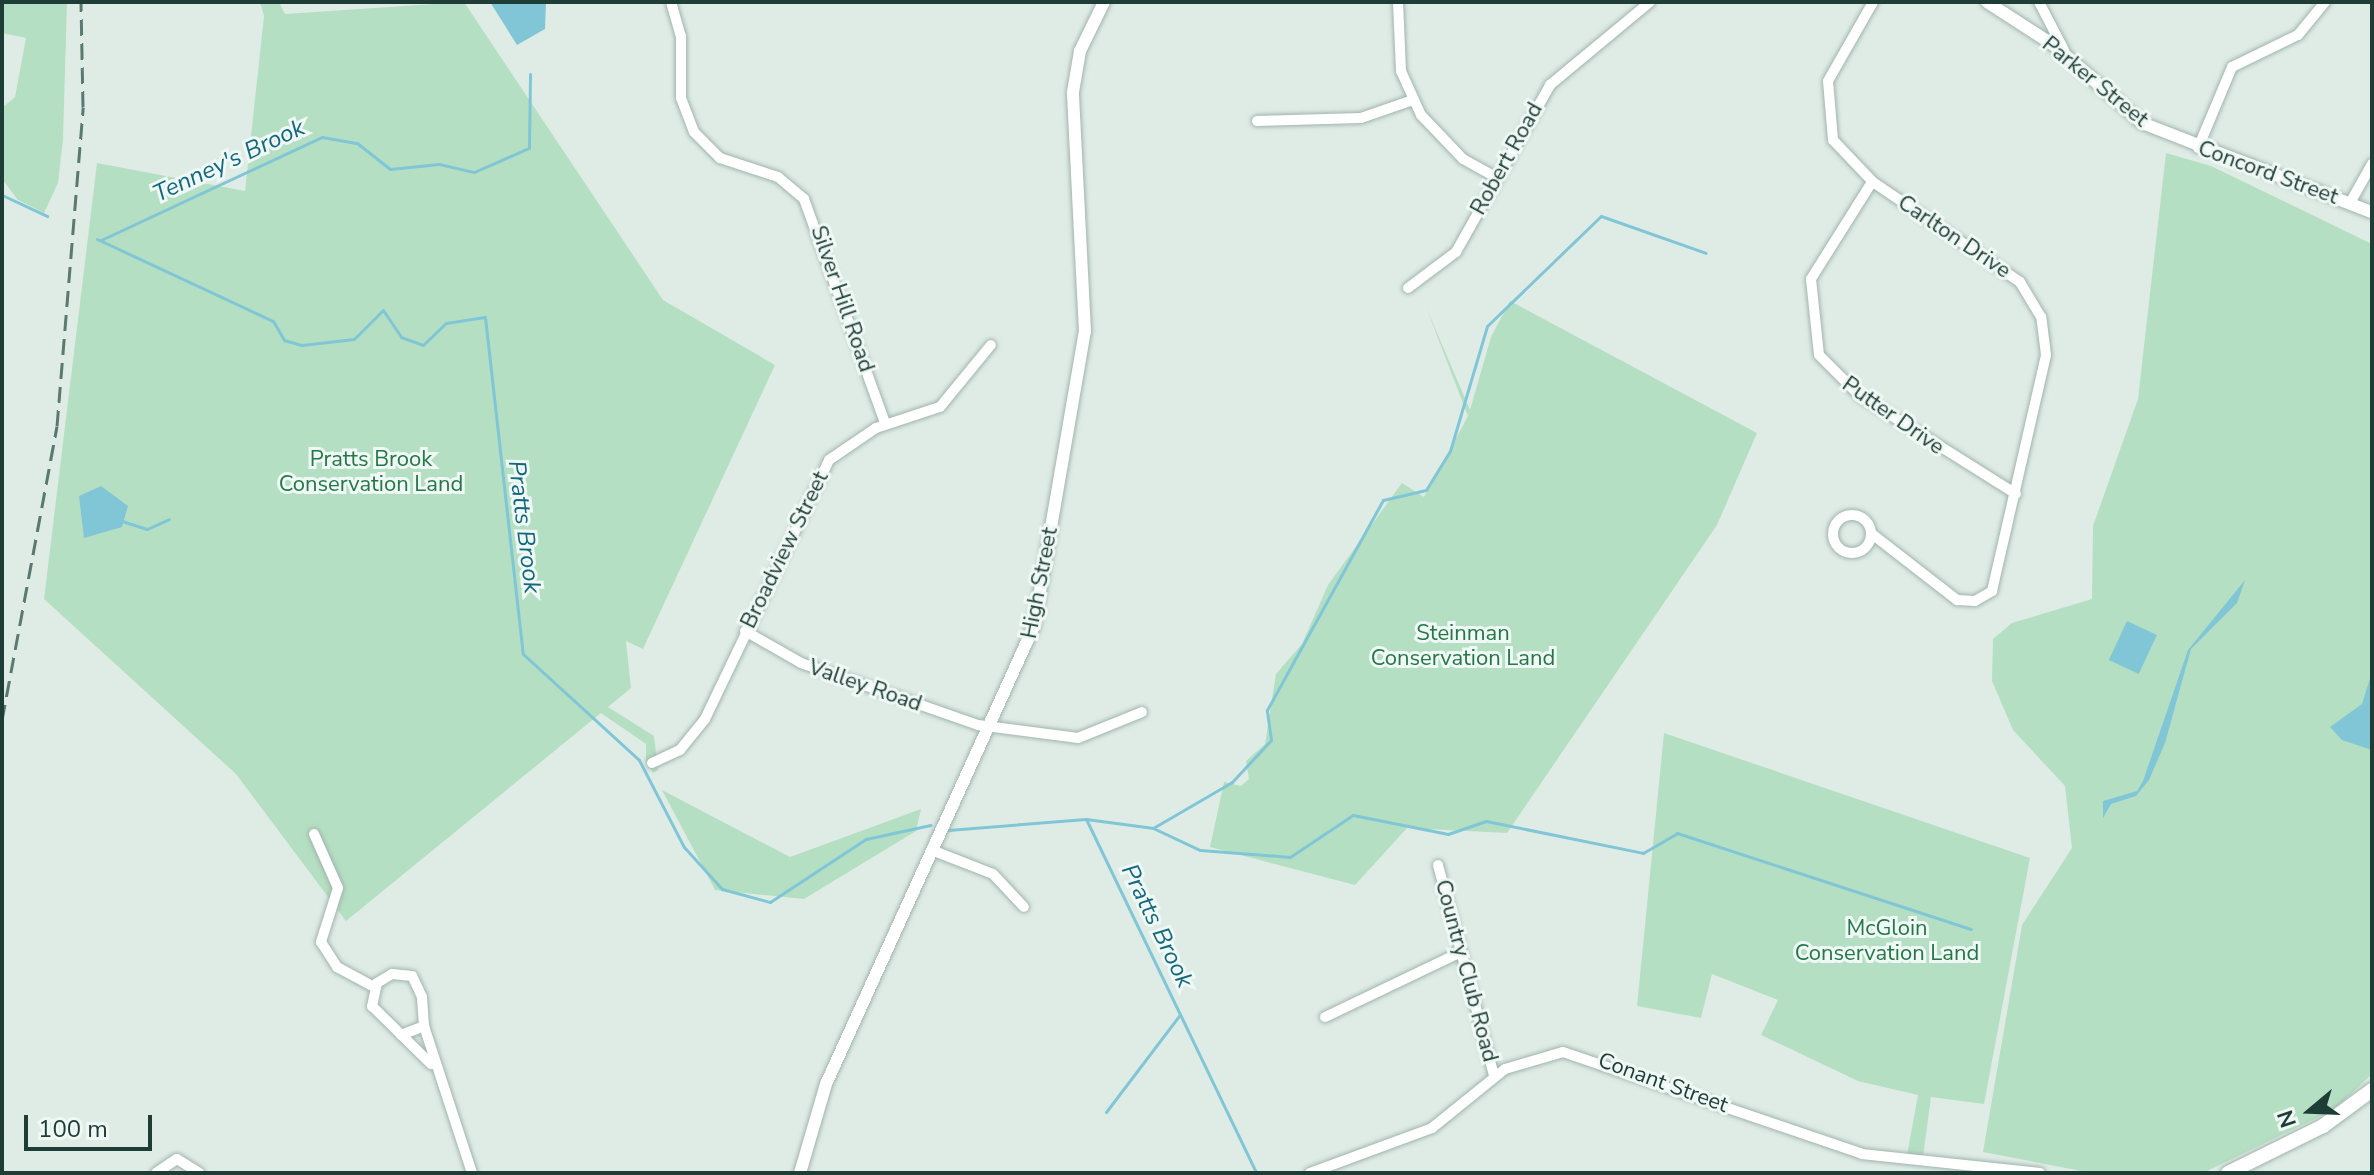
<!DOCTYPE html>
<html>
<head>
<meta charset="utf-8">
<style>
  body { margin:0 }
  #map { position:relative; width:2374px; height:1175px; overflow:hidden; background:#dfece6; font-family:"Nunito Sans",sans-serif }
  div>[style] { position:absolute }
  .green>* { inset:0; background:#b5dfc2 }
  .water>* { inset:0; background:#81c6d6; transform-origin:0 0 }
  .stream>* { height:3px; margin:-1.5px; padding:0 1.5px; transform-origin:1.5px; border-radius:1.5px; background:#81c6d6 }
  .roads { filter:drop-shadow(0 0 2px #a1b4ae) drop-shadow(0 0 2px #a1b4ae) }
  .minor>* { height:10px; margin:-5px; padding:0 5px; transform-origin:5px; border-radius:5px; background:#fff }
  .minor>.ring { margin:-5px; padding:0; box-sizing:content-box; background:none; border:10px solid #fff; border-radius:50% }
  .tertiary>* { height:12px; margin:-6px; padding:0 6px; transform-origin:6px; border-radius:6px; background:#fff }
  .secondary>* { height:14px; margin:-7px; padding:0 7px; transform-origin:7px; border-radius:7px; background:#fff }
  .rail>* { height:3px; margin-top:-1.5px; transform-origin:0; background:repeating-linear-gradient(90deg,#597971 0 16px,transparent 0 24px) }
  span { translate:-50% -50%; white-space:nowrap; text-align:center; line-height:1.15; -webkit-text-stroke:6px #eff8f4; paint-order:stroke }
  .street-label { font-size:22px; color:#1e3d36 }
  .park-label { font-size:22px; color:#257748 }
  .water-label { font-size:24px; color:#14687d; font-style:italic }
  .frame { position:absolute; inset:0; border:4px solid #1e3d36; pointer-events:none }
  .north { position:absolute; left:2270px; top:1071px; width:80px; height:80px; -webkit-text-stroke:6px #eff8f4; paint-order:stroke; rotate:251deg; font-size:22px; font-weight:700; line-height:32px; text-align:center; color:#1e3d36 }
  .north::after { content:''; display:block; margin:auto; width:28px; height:36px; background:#1e3d36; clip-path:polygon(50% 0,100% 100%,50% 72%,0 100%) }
  .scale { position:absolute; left:24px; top:1115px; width:128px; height:36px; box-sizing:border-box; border:4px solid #1e3d36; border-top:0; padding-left:10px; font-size:24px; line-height:28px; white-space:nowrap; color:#1e3d36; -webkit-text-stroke:6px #eff8f4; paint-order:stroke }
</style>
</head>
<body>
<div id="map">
  <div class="green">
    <div style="clip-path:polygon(2px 2px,67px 2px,63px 139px,58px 183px,44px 213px,18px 200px,2px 179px,2px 108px,15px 97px,26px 38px,2px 33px)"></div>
    <div style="clip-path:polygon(260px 2px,279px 2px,285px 14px,464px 2px,663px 300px,775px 365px,643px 649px,626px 641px,631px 688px,608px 707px,654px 736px,658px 770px,653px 773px,646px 761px,646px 744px,601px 713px,346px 921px,236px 774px,44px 599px,97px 163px,245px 191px,264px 16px)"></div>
    <div style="clip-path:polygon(2166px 153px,2211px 166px,2372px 244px,2372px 1074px,2335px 1109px,2203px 1173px,2092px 1173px,1983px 1152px,2022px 925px,2072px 848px,2065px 786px,2013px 730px,1992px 681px,1993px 639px,2012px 623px,2092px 599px,2093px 526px,2138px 399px)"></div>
    <div style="clip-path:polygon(1510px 301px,1757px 433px,1717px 525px,1507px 833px,1407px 828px,1355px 885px,1210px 847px,1224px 782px,1241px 786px,1249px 779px,1246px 761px,1265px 744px,1276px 674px,1302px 644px,1328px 585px,1402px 483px,1424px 497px,1468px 416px,1426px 307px,1470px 410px,1491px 337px)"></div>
    <div style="clip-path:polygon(1664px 733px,2030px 858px,1984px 1104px,1931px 1097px,1923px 1157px,1907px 1155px,1918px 1095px,1858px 1081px,1761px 1035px,1778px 1000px,1712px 974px,1701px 1018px,1637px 1006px)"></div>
    <div style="clip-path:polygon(662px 790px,790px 857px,921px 809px,916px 831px,804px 899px,715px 890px)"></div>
  </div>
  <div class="water">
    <div style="clip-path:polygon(490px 2px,546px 2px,545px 29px,517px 45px)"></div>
    <div style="clip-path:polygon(101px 486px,128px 506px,122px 527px,84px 538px,79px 496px)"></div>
    <div style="clip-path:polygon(2245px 580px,2237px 603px,2191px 649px,2165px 743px,2149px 780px,2136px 796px,2111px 804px,2103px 818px,2103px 801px,2137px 791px,2143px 781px,2188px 650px)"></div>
    <div style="left:2127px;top:621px;width:33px;height:43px;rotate:25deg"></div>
    <div style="clip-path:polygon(2372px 672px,2372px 750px,2342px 740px,2330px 727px,2362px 704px)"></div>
  </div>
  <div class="stream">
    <div style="left:2px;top:195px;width:50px;rotate:25deg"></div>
    <div style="left:97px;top:239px;width:194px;rotate:25deg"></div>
    <div style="left:273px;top:321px;width:22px;rotate:60deg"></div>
    <div style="left:284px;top:340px;width:19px;rotate:16deg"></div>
    <div style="left:302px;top:345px;width:52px;rotate:-6.6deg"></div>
    <div style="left:354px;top:339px;width:41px;rotate:-45deg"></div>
    <div style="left:383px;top:310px;width:32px;rotate:56deg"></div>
    <div style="left:401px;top:337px;width:23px;rotate:20deg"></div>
    <div style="left:423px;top:345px;width:32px;rotate:-44deg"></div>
    <div style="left:446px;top:323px;width:39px;rotate:-9deg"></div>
    <div style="left:485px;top:317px;width:339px;rotate:83.6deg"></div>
    <div style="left:523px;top:654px;width:157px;rotate:42.4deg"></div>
    <div style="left:639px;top:760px;width:98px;rotate:62.7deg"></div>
    <div style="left:684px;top:847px;width:57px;rotate:47.9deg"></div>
    <div style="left:722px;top:889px;width:50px;rotate:15.2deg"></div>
    <div style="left:770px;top:902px;width:115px;rotate:-33.3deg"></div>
    <div style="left:866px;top:839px;width:66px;rotate:-12.2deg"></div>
    <div style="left:101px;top:240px;width:244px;rotate:-25deg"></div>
    <div style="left:322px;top:137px;width:36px;rotate:10deg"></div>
    <div style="left:357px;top:143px;width:42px;rotate:38.2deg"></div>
    <div style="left:390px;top:169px;width:49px;rotate:-5.8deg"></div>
    <div style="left:439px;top:164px;width:36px;rotate:13deg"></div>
    <div style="left:474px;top:172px;width:60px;rotate:-23.6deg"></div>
    <div style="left:529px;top:148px;width:74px;rotate:-89.2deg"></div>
    <div style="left:122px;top:521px;width:26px;rotate:18deg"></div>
    <div style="left:147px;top:529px;width:24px;rotate:-24deg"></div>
    <div style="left:1086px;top:819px;width:68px;rotate:7.7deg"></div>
    <div style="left:1153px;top:828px;width:91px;rotate:-30.2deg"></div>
    <div style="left:1232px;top:782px;width:57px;rotate:-47.1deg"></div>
    <div style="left:1271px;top:740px;width:30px;rotate:-98deg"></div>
    <div style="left:1267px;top:710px;width:240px;rotate:-61.1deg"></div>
    <div style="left:1383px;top:500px;width:44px;rotate:-13.1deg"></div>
    <div style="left:1426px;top:490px;width:46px;rotate:-58.4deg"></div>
    <div style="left:1450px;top:451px;width:130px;rotate:-73.5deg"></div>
    <div style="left:1487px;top:326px;width:158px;rotate:-44deg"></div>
    <div style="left:1601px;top:216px;width:111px;rotate:19.4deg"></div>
    <div style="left:1153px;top:828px;width:52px;rotate:25.1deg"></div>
    <div style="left:1200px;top:850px;width:90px;rotate:4.4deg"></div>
    <div style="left:1290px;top:857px;width:76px;rotate:-33.7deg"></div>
    <div style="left:1353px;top:815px;width:97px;rotate:11.3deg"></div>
    <div style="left:1448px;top:834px;width:40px;rotate:-18.9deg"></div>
    <div style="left:1486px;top:821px;width:160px;rotate:11.5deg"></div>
    <div style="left:1643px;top:853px;width:39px;rotate:-30deg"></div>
    <div style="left:1677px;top:833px;width:309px;rotate:18.1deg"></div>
    <div style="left:948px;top:830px;width:138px;rotate:-4.6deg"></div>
    <div style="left:1086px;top:819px;width:393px;rotate:64.3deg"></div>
    <div style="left:1106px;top:1112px;width:121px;rotate:-52.8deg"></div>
  </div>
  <div class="roads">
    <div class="minor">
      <div style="left:671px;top:2px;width:35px;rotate:74deg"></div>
      <div style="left:681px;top:36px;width:62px;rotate:90deg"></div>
      <div style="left:681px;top:98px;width:36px;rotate:69deg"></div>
      <div style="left:694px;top:132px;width:37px;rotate:45deg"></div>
      <div style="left:720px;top:158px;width:61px;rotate:18.1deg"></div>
      <div style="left:778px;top:177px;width:34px;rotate:40deg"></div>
      <div style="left:804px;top:199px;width:240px;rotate:70.1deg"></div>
      <div style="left:1398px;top:2px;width:69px;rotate:87.5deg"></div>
      <div style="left:1401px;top:71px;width:48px;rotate:65.6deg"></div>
      <div style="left:1421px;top:115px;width:61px;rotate:46.3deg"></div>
      <div style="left:1463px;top:159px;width:38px;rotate:29deg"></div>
      <div style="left:2039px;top:2px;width:54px;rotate:62.5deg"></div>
      <div style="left:1257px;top:121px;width:104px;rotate:-1.7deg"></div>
      <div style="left:1361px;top:118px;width:55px;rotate:-19.1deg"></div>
      <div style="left:2198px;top:148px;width:88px;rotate:-67.2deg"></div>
      <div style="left:2232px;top:67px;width:73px;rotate:-25.9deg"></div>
      <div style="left:2298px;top:35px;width:43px;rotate:-50.7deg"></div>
      <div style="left:1872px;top:182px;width:115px;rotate:122.2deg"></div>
      <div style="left:1811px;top:279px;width:76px;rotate:84deg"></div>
      <div style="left:1819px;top:355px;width:58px;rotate:45deg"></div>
      <div style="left:1860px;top:396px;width:184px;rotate:32.1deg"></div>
      <div style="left:2350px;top:203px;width:45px;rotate:-60.6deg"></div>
      <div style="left:1408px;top:288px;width:60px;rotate:-36.9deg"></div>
      <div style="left:1456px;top:252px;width:192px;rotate:-60.6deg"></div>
      <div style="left:1550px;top:85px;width:130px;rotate:-39.7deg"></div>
      <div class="ring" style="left:1833px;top:515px;width:28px;height:28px"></div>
      <div style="left:1872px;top:534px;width:108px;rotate:37.8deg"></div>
      <div style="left:1957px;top:600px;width:18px;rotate:3deg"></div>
      <div style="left:1975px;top:601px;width:20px;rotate:-30deg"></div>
      <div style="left:1992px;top:591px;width:242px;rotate:-77.1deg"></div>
      <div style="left:2046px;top:355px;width:38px;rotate:-97deg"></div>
      <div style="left:2041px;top:317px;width:41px;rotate:-121deg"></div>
      <div style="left:2020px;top:282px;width:178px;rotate:-145.8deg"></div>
      <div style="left:1873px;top:182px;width:58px;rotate:-133.6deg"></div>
      <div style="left:1833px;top:140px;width:59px;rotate:-94.8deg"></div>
      <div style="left:1828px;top:81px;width:91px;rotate:-60.3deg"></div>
      <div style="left:745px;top:631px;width:64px;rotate:29.7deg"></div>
      <div style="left:801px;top:663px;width:188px;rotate:19.3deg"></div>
      <div style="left:978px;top:725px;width:101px;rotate:7.4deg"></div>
      <div style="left:1078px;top:738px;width:69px;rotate:-22.1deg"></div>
      <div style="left:652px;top:763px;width:31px;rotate:-25deg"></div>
      <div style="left:680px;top:750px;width:40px;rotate:-51deg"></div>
      <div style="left:705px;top:719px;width:287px;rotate:-64.4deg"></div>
      <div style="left:829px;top:460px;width:57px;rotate:-34.2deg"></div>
      <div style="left:876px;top:428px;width:67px;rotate:-18.2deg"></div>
      <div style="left:940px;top:407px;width:80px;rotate:-50.6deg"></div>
      <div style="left:314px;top:834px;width:59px;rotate:66deg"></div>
      <div style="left:338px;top:888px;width:57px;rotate:107.5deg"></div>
      <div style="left:321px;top:942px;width:30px;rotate:57deg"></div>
      <div style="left:337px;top:967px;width:42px;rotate:28.4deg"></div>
      <div style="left:934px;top:851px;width:63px;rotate:21.3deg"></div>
      <div style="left:993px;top:874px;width:45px;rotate:46.8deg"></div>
      <div style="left:1438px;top:865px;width:218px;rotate:75.1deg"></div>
      <div style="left:1325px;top:1017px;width:151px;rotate:-25.5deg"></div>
      <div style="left:424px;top:1026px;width:155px;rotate:71.9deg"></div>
      <div style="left:401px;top:1035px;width:25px;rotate:-21deg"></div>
      <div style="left:424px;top:1026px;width:29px;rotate:-94deg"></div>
      <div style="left:422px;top:997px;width:23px;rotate:-115deg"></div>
      <div style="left:412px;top:976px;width:20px;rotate:-174deg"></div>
      <div style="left:392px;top:974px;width:17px;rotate:149deg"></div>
      <div style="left:377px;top:983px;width:24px;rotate:102deg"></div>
      <div style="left:372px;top:1006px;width:83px;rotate:44.5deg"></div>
      <div style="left:156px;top:1173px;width:25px;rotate:-34deg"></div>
      <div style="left:177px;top:1159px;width:26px;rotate:32deg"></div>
      <div style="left:1310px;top:1173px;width:130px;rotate:-20.2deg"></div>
      <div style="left:1432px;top:1128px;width:94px;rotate:-38.9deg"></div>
      <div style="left:1505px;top:1069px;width:60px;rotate:-16.3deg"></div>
      <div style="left:1563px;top:1052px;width:316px;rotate:18.8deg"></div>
      <div style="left:1862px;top:1154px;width:179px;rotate:6.1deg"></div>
    </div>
    <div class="tertiary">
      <div style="left:1987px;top:2px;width:81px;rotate:32.9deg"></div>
      <div style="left:2055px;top:46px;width:116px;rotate:41.5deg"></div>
      <div style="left:2142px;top:123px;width:247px;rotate:21.2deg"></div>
      <div style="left:800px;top:1173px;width:93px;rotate:-73.7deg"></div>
      <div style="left:826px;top:1084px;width:503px;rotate:-65.57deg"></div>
      <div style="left:1034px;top:626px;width:298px;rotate:-80.2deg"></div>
      <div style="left:1085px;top:332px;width:240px;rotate:-92.9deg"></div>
      <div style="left:1073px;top:92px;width:42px;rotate:-80.3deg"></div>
      <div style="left:1080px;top:51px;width:55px;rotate:-63.9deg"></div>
    </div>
    <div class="secondary">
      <div style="left:2228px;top:1173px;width:106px;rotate:-26.3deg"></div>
      <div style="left:2323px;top:1126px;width:61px;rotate:-36.3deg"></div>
    </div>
  </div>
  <div class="rail">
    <div style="left:2px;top:720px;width:299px;rotate:-79.4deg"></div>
    <div style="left:57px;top:426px;width:320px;rotate:-85.3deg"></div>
    <div style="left:83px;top:107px;width:105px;rotate:-91.1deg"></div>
  </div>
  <div class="street-label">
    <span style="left:2095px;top:82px;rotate:39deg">Parker Street</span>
    <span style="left:1507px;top:159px;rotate:-61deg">Robert Road</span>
    <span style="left:2268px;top:173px;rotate:20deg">Concord Street</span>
    <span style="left:1954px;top:237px;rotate:34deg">Carlton Drive</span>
    <span style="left:842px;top:299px;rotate:71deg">Silver Hill Road</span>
    <span style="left:1893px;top:416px;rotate:35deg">Putter Drive</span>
    <span style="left:785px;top:550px;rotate:-64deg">Broadview Street</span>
    <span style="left:1040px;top:583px;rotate:-79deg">High Street</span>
    <span style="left:865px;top:686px;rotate:19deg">Valley Road</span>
    <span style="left:1466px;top:971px;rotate:75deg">Country Club Road</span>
    <span style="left:1663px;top:1083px;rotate:20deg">Conant Street</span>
  </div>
  <div class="park-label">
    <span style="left:371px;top:472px">Pratts Brook<br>Conservation Land</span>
    <span style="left:1463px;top:646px">Steinman<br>Conservation Land</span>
    <span style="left:1887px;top:941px">McGloin<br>Conservation Land</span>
  </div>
  <div class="water-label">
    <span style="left:229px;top:161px;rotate:-25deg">Tenney's Brook</span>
    <span style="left:524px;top:527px;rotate:83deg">Pratts Brook</span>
    <span style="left:1157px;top:926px;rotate:64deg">Pratts Brook</span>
  </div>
  <div class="frame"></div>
  <div class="north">N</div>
  <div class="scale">100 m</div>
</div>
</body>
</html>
